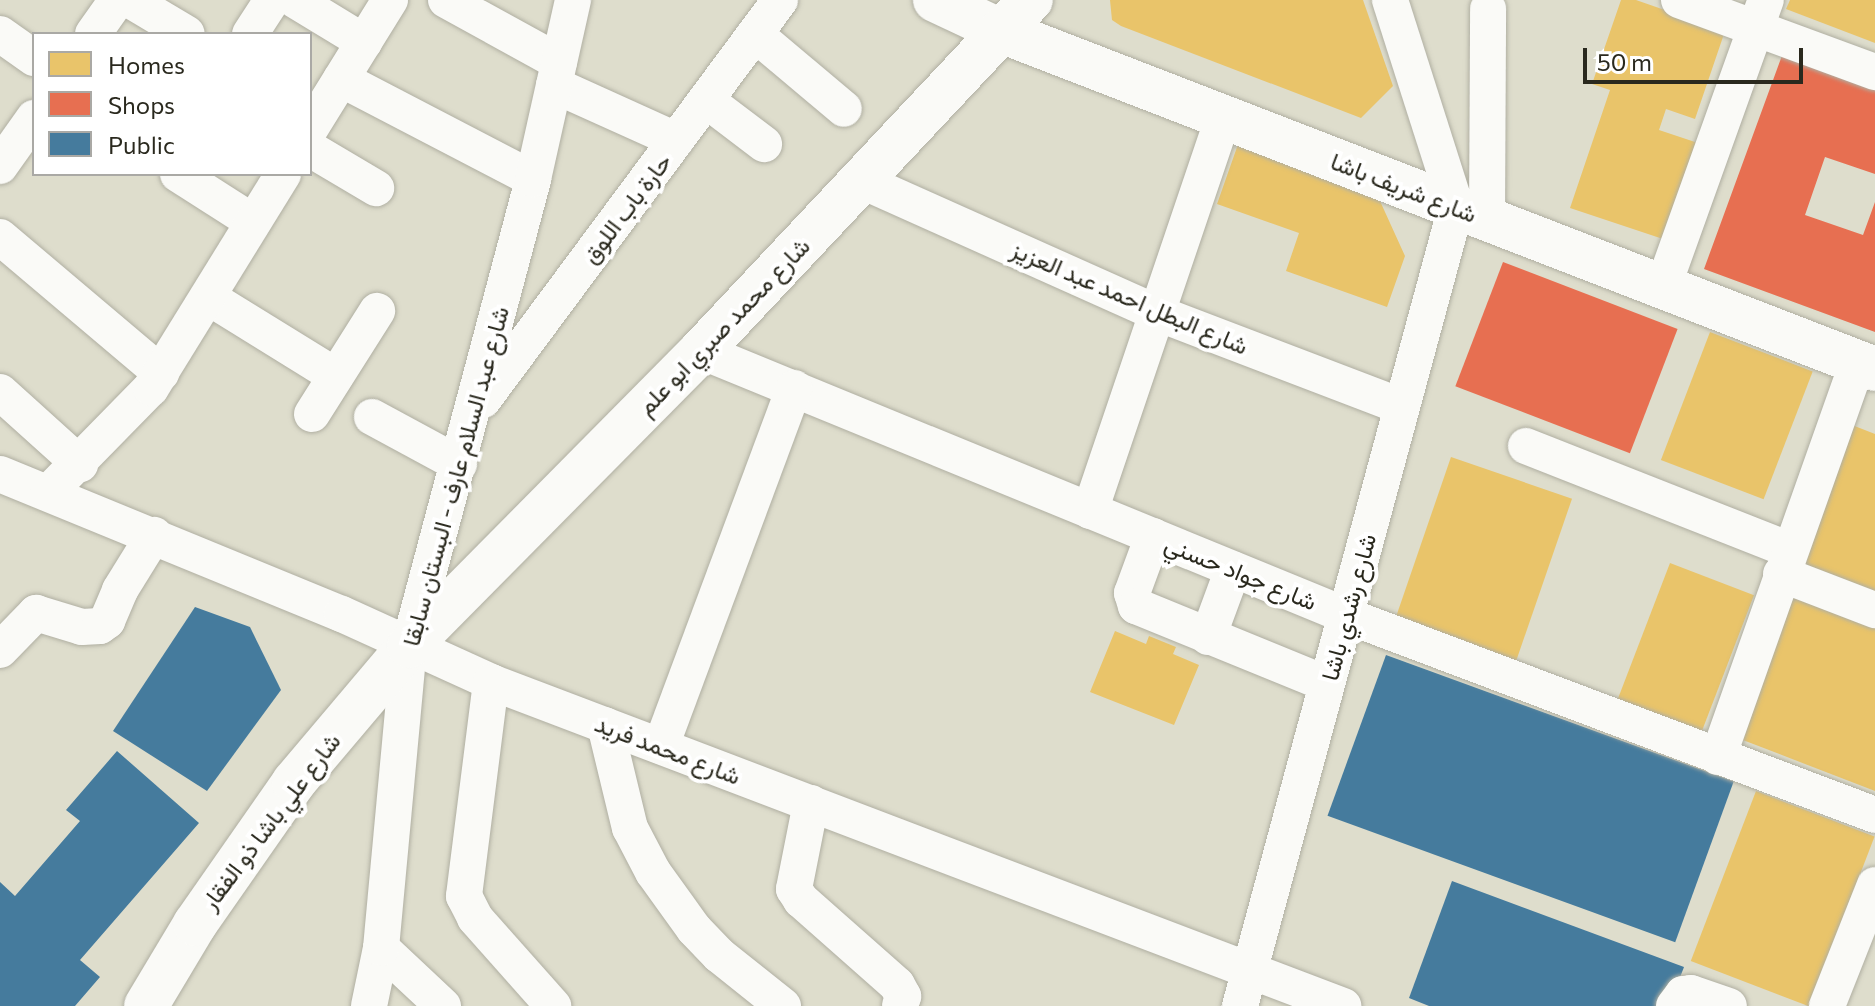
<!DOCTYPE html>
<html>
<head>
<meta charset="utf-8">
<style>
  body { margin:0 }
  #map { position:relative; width:1875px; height:1006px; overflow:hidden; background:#deddcc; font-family:Commissioner,Vazirmatn,sans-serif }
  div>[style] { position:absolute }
  .homes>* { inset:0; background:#e9c46a; transform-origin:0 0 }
  .shops>* { inset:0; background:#e76f51; transform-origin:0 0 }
  .public>* { inset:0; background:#457b9d; transform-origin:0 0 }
  .roads { filter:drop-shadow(0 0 2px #b0afa2) drop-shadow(0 0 2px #b0afa2) }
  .minor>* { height:36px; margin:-18px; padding:0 18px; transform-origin:18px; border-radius:18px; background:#fafaf7 }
  .major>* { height:44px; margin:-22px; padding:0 22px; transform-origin:22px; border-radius:22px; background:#fafaf7 }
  span { translate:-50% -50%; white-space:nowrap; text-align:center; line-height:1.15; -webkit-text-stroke:8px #fff; paint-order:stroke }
  .street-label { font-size:24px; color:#2a291e }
  .legend { position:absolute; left:32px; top:32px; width:280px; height:144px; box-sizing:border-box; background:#fff; border:2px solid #aaa9a5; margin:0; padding:10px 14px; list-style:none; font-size:24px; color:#2a291e }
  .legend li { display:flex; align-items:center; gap:16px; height:40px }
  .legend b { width:40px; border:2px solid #aaa9a5 }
  .scale { position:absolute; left:1583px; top:48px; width:220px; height:36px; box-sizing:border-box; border:4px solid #2a291e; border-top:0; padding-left:10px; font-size:24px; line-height:28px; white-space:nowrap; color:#2a291e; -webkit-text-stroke:6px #fff; paint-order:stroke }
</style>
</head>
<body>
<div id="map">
  <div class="homes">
    <div style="clip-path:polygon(1110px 0,1363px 0,1393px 86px,1361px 118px,1121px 26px,1112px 20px)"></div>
    <div style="clip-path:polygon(1621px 0,1636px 0,1725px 31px,1695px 119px,1666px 109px,1659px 130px,1698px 143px,1666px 240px,1570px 208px,1610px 90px,1592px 84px)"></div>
    <div style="clip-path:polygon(1790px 0,1875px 0,1875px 43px,1786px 9px)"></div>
    <div style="clip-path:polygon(1242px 133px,1370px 179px,1405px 256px,1387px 307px,1286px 271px,1299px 233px,1217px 204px)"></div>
    <div style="left:1710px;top:332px;width:110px;height:137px;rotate:21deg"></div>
    <div style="clip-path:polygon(1852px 425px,1875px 434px,1875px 606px,1794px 576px)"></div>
    <div style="left:1451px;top:457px;width:128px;height:172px;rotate:19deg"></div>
    <div style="left:1670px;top:563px;width:90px;height:151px;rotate:21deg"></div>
    <div style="clip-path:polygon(1790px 593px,1875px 625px,1875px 791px,1735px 737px)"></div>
    <div style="clip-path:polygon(1115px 631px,1146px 644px,1149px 636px,1176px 647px,1173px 654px,1199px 665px,1174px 725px,1090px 692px)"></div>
    <div style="left:1756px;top:791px;width:127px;height:182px;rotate:21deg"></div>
  </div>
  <div class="shops">
    <div style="clip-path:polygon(1784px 50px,1875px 83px,1875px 174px,1825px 157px,1805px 215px,1863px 235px,1875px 202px,1875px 332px,1704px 269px)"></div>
    <div style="left:1503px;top:262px;width:187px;height:133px;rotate:21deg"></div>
  </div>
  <div class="public">
    <div style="clip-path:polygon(195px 607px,250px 627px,281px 690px,207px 791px,113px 731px)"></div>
    <div style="left:1386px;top:655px;width:370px;height:171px;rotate:20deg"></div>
    <div style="clip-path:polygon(117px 751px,199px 823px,80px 960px,100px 977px,75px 1006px,0 1006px,0 882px,15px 896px,80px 821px,66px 810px)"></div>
    <div style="clip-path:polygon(1452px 881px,1684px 967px,1669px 1006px,1429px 1006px,1409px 998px)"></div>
  </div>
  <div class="roads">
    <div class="minor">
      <div style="left:130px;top:0;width:66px;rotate:30.8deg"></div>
      <div style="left:295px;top:0;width:81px;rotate:31.3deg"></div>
      <div style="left:446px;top:0;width:129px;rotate:28.8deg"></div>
      <div style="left:1679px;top:0;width:209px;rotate:20.2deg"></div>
      <div style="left:0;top:34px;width:42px;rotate:35.2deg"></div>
      <div style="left:93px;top:34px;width:42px;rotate:-54.8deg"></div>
      <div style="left:250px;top:34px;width:40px;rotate:-57.1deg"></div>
      <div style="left:755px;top:34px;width:116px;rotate:40.1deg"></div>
      <div style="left:341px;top:79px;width:216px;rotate:27.5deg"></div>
      <div style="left:554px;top:85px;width:134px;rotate:24.3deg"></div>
      <div style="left:706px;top:100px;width:73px;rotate:37.2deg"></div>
      <div style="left:310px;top:129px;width:152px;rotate:-58.2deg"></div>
      <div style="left:310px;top:149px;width:77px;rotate:30.6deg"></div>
      <div style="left:0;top:166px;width:59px;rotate:-54.7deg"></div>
      <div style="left:178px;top:174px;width:89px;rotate:32.6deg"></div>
      <div style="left:862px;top:181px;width:323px;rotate:24.1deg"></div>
      <div style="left:1157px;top:313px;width:261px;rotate:20.9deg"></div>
      <div style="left:1487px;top:220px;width:211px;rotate:-89.7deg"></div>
      <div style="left:0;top:237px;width:211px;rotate:40.2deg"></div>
      <div style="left:1663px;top:287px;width:305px;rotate:-70.3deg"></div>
      <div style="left:208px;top:297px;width:150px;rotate:31.7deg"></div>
      <div style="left:701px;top:351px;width:696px;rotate:22.29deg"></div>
      <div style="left:1345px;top:615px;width:566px;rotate:20.67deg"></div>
      <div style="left:0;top:392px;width:108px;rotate:42deg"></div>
      <div style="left:483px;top:400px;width:498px;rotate:-53.4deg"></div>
      <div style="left:312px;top:414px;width:122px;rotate:-57.7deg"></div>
      <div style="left:372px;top:417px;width:99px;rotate:28.4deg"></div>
      <div style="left:1526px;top:446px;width:284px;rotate:21.5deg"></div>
      <div style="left:0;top:474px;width:370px;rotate:22.3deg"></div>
      <div style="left:342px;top:614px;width:164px;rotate:24.5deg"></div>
      <div style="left:491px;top:682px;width:912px;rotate:20.82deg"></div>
      <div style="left:48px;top:493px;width:147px;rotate:-45.6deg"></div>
      <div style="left:151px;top:388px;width:251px;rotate:-58.3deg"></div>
      <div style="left:1090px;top:511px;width:416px;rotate:-71.3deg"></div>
      <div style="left:1153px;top:536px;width:61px;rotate:110.2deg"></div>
      <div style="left:1132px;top:593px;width:14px;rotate:73deg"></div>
      <div style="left:1136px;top:606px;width:206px;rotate:22.2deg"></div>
      <div style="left:1781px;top:574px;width:101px;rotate:21deg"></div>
      <div style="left:1208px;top:637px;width:72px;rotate:-69.8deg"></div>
      <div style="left:0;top:650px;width:52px;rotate:-45.8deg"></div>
      <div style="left:36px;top:613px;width:48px;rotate:16.9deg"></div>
      <div style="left:82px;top:627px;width:18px;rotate:-3deg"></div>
      <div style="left:100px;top:626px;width:9px;rotate:-36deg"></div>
      <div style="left:107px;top:621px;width:34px;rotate:-67deg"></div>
      <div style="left:120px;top:590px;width:65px;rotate:-58.3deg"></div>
      <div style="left:491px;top:682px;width:216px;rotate:97.2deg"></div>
      <div style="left:464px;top:896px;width:25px;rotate:63deg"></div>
      <div style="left:475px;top:918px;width:118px;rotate:48.4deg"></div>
      <div style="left:605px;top:725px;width:106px;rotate:76.4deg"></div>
      <div style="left:630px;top:828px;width:50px;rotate:62.4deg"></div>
      <div style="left:653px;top:872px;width:70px;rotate:54.3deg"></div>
      <div style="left:694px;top:929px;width:36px;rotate:46deg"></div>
      <div style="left:719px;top:955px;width:82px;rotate:38.6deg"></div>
      <div style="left:661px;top:746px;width:382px;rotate:-69.6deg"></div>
      <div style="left:1718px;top:757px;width:419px;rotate:-70.5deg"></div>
      <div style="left:811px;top:803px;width:88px;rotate:101.2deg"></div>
      <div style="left:794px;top:889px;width:13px;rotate:58deg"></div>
      <div style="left:801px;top:900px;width:128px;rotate:41.5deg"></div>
      <div style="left:897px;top:985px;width:13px;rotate:61deg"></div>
      <div style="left:903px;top:996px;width:10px;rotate:107deg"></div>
      <div style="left:381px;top:948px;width:85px;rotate:43.1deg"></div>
      <div style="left:369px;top:1006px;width:59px;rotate:-78.3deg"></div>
      <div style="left:381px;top:948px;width:303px;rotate:-84.7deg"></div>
      <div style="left:409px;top:646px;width:483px;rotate:-75.1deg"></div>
      <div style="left:533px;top:179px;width:183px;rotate:-77.4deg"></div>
      <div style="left:1240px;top:1006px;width:828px;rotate:-74.87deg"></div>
      <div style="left:1456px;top:207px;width:217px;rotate:-107.7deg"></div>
      <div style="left:1674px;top:1006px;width:15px;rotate:-53deg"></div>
      <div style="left:1683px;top:994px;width:8px;rotate:-7deg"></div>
      <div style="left:1691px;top:993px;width:40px;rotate:18.9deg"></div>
      <div style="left:1827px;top:1006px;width:130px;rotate:-68.4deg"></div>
    </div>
    <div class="major">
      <div style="left:935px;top:0;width:73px;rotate:25.2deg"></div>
      <div style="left:1001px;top:31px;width:937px;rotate:21.14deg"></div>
      <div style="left:146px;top:1006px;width:96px;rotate:-59.1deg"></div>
      <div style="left:195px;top:924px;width:173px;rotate:-55.1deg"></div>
      <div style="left:294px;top:782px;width:178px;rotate:-49.8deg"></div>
      <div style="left:409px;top:646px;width:415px;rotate:-45.3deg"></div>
      <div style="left:701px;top:351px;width:482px;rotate:-46.8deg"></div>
    </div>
  </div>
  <div class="street-label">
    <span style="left:1404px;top:187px;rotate:21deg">شارع شريف باشا</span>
    <span style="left:626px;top:208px;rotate:-53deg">حارة باب اللوق</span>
    <span style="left:1130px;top:297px;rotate:23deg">شارع البطل احمد عبد العزيز</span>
    <span style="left:723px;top:326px;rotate:-46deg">شارع محمد صبري ابو علم</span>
    <span style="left:455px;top:476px;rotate:-75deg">شارع عبد السلام عارف - البستان سابقا</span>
    <span style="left:1241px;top:572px;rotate:22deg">شارع جواد حسني</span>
    <span style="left:1348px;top:607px;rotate:-75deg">شارع رشدي باشا</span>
    <span style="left:668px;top:749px;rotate:21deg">شارع محمد فريد</span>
    <span style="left:270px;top:821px;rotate:-53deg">شارع علي باشا ذو الفقار</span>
  </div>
  <ul class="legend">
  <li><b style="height:22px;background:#e9c46a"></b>Homes</li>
  <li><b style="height:22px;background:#e76f51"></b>Shops</li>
  <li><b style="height:22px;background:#457b9d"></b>Public</li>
  </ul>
  <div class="scale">50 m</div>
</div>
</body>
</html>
